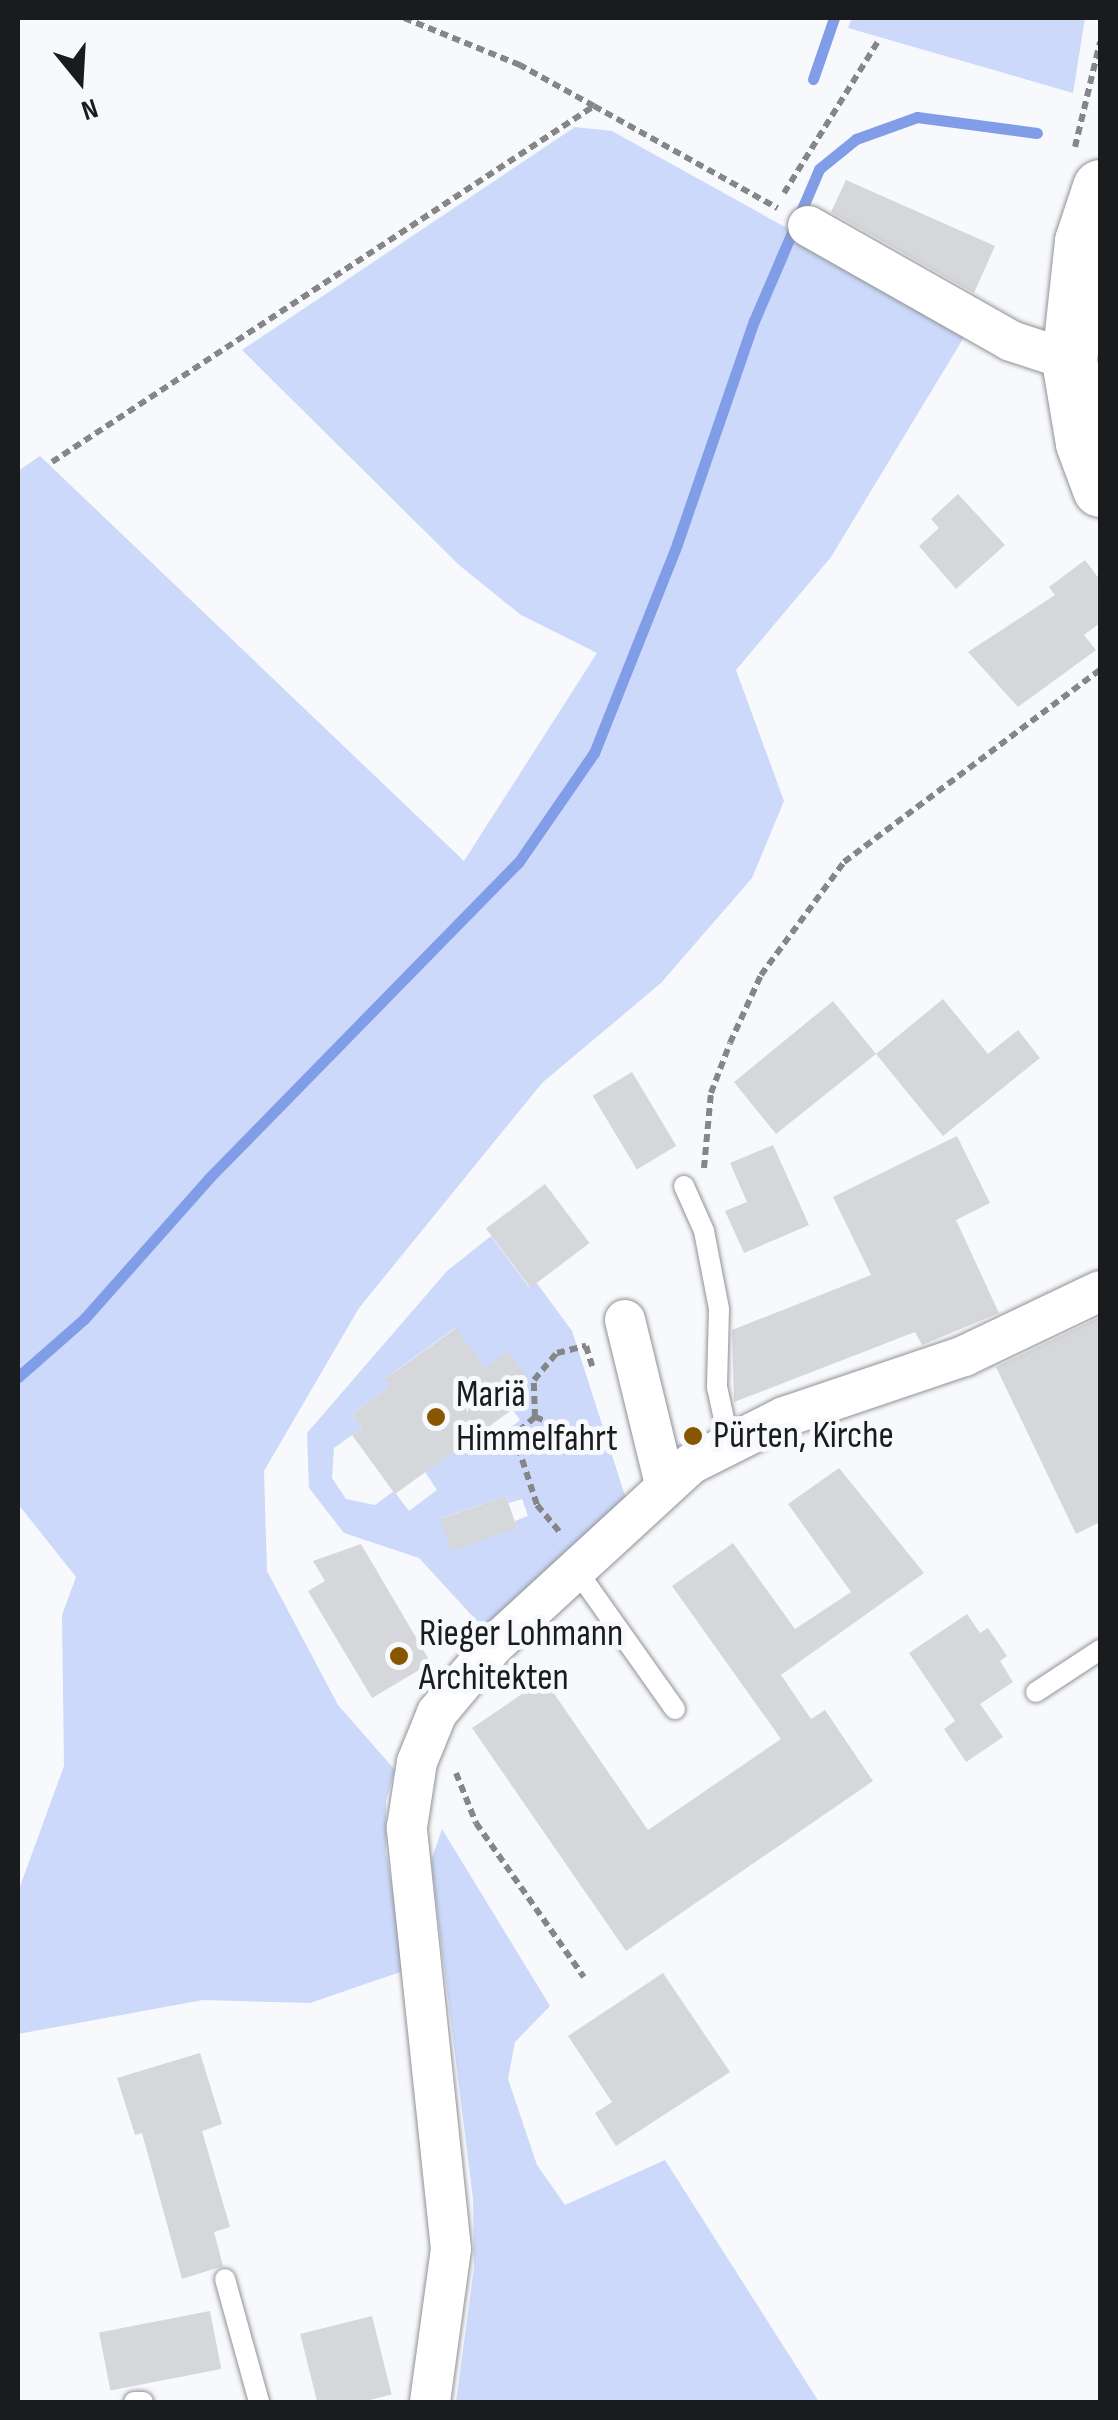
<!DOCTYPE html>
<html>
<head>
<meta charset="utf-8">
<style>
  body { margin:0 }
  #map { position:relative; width:1118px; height:2420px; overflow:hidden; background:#f7f9fc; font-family:"Sofia Sans Condensed",sans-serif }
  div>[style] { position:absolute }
  .green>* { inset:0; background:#ccd9fa }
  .stream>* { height:11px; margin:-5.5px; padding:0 5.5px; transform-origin:5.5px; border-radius:5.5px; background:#819de8 }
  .building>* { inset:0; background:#d5d7da; transform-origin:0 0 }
  .path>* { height:6px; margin-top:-3px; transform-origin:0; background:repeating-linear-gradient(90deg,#858688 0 8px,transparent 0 13px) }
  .roads { filter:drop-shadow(0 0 2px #919296) drop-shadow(0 0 2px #919296) }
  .service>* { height:20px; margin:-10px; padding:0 10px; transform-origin:10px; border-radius:10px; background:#fff }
  .minor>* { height:40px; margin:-20px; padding:0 20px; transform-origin:20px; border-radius:20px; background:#fff }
  .secondary>* { height:55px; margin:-27.5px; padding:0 27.5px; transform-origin:27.5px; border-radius:27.5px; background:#fff }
  .dots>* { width:28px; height:28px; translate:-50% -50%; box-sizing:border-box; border:5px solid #f7f9fc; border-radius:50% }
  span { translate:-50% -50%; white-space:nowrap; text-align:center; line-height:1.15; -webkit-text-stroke:10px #f7f9fc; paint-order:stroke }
  .poi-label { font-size:38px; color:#1a1b1c }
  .left { translate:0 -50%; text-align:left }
  .frame { position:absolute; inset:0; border:20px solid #1a1b1c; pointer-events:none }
  .north { position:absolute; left:30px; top:30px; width:100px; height:100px; -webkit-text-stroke:8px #f7f9fc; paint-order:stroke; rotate:162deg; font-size:28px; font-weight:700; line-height:40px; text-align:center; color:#1a1b1c }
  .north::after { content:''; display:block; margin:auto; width:35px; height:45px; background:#1a1b1c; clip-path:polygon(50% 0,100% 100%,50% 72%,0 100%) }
</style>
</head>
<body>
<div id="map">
  <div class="green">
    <div style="clip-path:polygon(852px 18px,1085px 18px,1073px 93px,848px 28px)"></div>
    <div style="clip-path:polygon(575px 127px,612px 131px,969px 329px,831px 557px,736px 670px,784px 801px,752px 878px,661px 983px,542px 1083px,359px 1308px,264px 1471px,267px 1571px,338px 1705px,395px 1770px,386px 1801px,386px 1852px,406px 1970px,310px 2003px,203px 2000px,18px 2034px,18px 1892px,64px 1766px,62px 1615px,76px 1577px,18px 1504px,18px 471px,40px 456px,464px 861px,597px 653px,521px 615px,459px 565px,242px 350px)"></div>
    <div style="clip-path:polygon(evenodd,491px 1236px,529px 1287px,536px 1282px,572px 1331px,628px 1505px,487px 1632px,419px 1558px,344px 1533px,309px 1488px,307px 1433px,447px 1271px,491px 1236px,455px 1328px,485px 1368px,526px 1377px,502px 1394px,520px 1420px,499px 1436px,491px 1425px,425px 1472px,437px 1490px,409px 1511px,394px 1491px,375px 1505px,346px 1499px,332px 1478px,334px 1448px,362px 1428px,352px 1414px,390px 1386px,386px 1378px,455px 1328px,491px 1236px,506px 1496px,509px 1503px,522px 1499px,528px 1516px,515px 1521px,517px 1528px,451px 1550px,441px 1518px,506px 1496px)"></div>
    <div style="clip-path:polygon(442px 1829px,550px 2006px,515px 2042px,508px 2079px,537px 2165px,565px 2205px,665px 2160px,819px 2402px,456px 2402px,474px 2268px,473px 2199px,431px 1861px)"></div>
  </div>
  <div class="stream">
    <div style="left:813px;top:79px;width:65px;rotate:-71deg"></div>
    <div style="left:18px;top:1377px;width:88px;rotate:-41.3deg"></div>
    <div style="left:84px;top:1319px;width:188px;rotate:-48.4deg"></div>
    <div style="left:209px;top:1178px;width:441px;rotate:-45.6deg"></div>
    <div style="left:518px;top:863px;width:134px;rotate:-55.4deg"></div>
    <div style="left:594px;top:753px;width:225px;rotate:-68.3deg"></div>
    <div style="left:677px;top:544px;width:236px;rotate:-71deg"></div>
    <div style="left:754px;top:321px;width:165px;rotate:-66.8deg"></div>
    <div style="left:819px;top:169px;width:48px;rotate:-39deg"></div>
    <div style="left:856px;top:139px;width:65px;rotate:-19.8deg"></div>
    <div style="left:917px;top:117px;width:121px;rotate:7.6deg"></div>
  </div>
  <div class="building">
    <div style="clip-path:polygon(846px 180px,995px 246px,974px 293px,831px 212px)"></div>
    <div style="clip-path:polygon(958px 494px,1005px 545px,956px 589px,919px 546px,939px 528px,931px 519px)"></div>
    <div style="clip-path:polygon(1085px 560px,1100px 580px,1100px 623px,1084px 635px,1096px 650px,1018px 707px,968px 652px,1055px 595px,1049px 587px)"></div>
    <div style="clip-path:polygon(943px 999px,988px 1054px,1018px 1030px,1040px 1058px,943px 1136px,876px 1054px,776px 1134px,734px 1082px,833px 1001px,876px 1054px)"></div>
    <div style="left:632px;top:1072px;width:86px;height:46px;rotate:59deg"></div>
    <div style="clip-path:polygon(957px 1136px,990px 1203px,956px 1220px,999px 1313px,922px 1345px,915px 1332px,734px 1402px,732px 1330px,871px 1275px,833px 1197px)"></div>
    <div style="clip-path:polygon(773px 1145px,809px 1225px,744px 1253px,725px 1211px,747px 1202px,730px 1163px)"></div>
    <div style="left:545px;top:1184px;width:74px;height:74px;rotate:53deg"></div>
    <div style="clip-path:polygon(1100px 1317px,1100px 1522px,1076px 1534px,996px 1367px)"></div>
    <div style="clip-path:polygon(456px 1328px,485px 1368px,508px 1351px,527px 1377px,502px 1394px,513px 1409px,395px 1494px,352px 1435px,362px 1428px,352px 1414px,390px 1386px,385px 1379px)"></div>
    <div style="clip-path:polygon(839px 1468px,924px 1573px,781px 1675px,811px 1719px,825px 1710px,873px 1781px,626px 1951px,472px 1728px,544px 1679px,648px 1830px,781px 1739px,672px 1586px,733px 1543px,795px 1629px,851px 1592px,788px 1504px)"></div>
    <div style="left:506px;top:1496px;width:34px;height:70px;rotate:71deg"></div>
    <div style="clip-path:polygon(361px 1544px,431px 1663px,372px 1698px,308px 1591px,325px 1581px,313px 1561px)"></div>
    <div style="clip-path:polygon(967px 1614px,980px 1633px,988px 1628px,1007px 1656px,1000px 1661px,1013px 1682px,980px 1704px,1003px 1737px,966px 1762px,944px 1729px,955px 1721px,909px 1653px)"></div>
    <div style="clip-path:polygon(663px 1973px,730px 2072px,616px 2146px,595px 2113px,612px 2102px,568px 2036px)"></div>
    <div style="clip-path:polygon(200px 2053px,222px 2124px,202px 2131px,230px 2227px,214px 2232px,223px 2266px,182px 2279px,142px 2133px,135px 2135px,117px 2078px)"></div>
    <div style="left:210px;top:2311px;width:59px;height:113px;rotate:79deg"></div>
    <div style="left:372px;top:2316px;width:81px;height:74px;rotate:76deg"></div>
  </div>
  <div class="path">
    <div style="left:594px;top:106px;width:210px;rotate:29.1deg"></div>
    <div style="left:1075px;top:147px;width:108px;rotate:-76.6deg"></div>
    <div style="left:784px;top:193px;width:180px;rotate:-58.2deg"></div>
    <div style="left:52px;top:462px;width:648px;rotate:-33.3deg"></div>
    <div style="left:594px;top:106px;width:85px;rotate:-151deg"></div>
    <div style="left:520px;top:65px;width:125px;rotate:-157.9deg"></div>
    <div style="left:704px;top:1168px;width:75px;rotate:-84.7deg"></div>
    <div style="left:711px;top:1093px;width:53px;rotate:-69.2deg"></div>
    <div style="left:730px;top:1043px;width:75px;rotate:-65.5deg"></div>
    <div style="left:761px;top:975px;width:140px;rotate:-53.7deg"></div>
    <div style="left:844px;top:862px;width:320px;rotate:-36.9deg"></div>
    <div style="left:535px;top:1417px;width:37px;rotate:-92deg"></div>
    <div style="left:534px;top:1380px;width:35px;rotate:-50deg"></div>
    <div style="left:557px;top:1353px;width:30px;rotate:-14deg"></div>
    <div style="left:586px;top:1346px;width:24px;rotate:73deg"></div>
    <div style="left:535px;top:1417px;width:28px;rotate:139deg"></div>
    <div style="left:514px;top:1435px;width:74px;rotate:71.8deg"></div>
    <div style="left:537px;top:1505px;width:38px;rotate:50deg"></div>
    <div style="left:535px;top:1417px;width:52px;rotate:20.2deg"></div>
    <div style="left:584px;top:1435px;width:31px;rotate:-17deg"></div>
    <div style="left:456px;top:1773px;width:54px;rotate:68.2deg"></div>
    <div style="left:476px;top:1823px;width:188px;rotate:55deg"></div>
  </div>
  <div class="roads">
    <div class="service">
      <div style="left:684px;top:1186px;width:49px;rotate:66deg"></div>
      <div style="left:704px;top:1231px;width:79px;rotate:79.1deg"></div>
      <div style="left:719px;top:1309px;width:78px;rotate:91.5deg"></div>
      <div style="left:717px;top:1387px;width:56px;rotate:77.7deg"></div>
      <div style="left:575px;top:1568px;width:173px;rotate:54.7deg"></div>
      <div style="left:1036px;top:1692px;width:77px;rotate:-33.3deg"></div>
      <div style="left:225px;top:2279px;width:128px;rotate:74.5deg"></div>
      <div style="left:134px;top:2402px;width:9px"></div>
    </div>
    <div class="minor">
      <div style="left:808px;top:226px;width:233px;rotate:29.5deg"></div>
      <div style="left:1011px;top:341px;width:61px;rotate:18.1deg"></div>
      <div style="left:625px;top:1320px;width:169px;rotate:76.3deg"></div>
      <div style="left:430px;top:2402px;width:154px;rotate:-82.2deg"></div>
      <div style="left:451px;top:2249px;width:424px;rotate:-96deg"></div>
      <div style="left:407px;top:1827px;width:66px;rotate:-81.3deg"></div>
      <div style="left:417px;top:1762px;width:53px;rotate:-67.8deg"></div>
      <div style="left:437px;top:1713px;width:87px;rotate:-50.1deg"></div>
      <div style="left:493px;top:1646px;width:269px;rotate:-42.6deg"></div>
      <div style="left:691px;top:1464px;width:104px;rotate:-26.8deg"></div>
      <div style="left:784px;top:1417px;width:190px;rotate:-18.7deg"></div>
      <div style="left:964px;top:1356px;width:151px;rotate:-25.5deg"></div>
    </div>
    <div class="secondary">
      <div style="left:1100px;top:187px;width:57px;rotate:108.4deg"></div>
      <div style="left:1082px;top:241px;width:120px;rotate:96.2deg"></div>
      <div style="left:1069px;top:360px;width:84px;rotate:80.4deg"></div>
      <div style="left:1083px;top:443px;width:49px;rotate:69.7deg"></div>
    </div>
  </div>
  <div class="dots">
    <div style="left:436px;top:1417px;background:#850"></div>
    <div style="left:693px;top:1436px;background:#850"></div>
    <div style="left:399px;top:1656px;background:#850"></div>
  </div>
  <div class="poi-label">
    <span class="left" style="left:456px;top:1417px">Mariä<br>Himmelfahrt</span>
    <span class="left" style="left:713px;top:1436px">Pürten, Kirche</span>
    <span class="left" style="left:419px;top:1656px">Rieger Lohmann<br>Architekten</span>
  </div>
  <div class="frame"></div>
  <div class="north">N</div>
</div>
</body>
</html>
